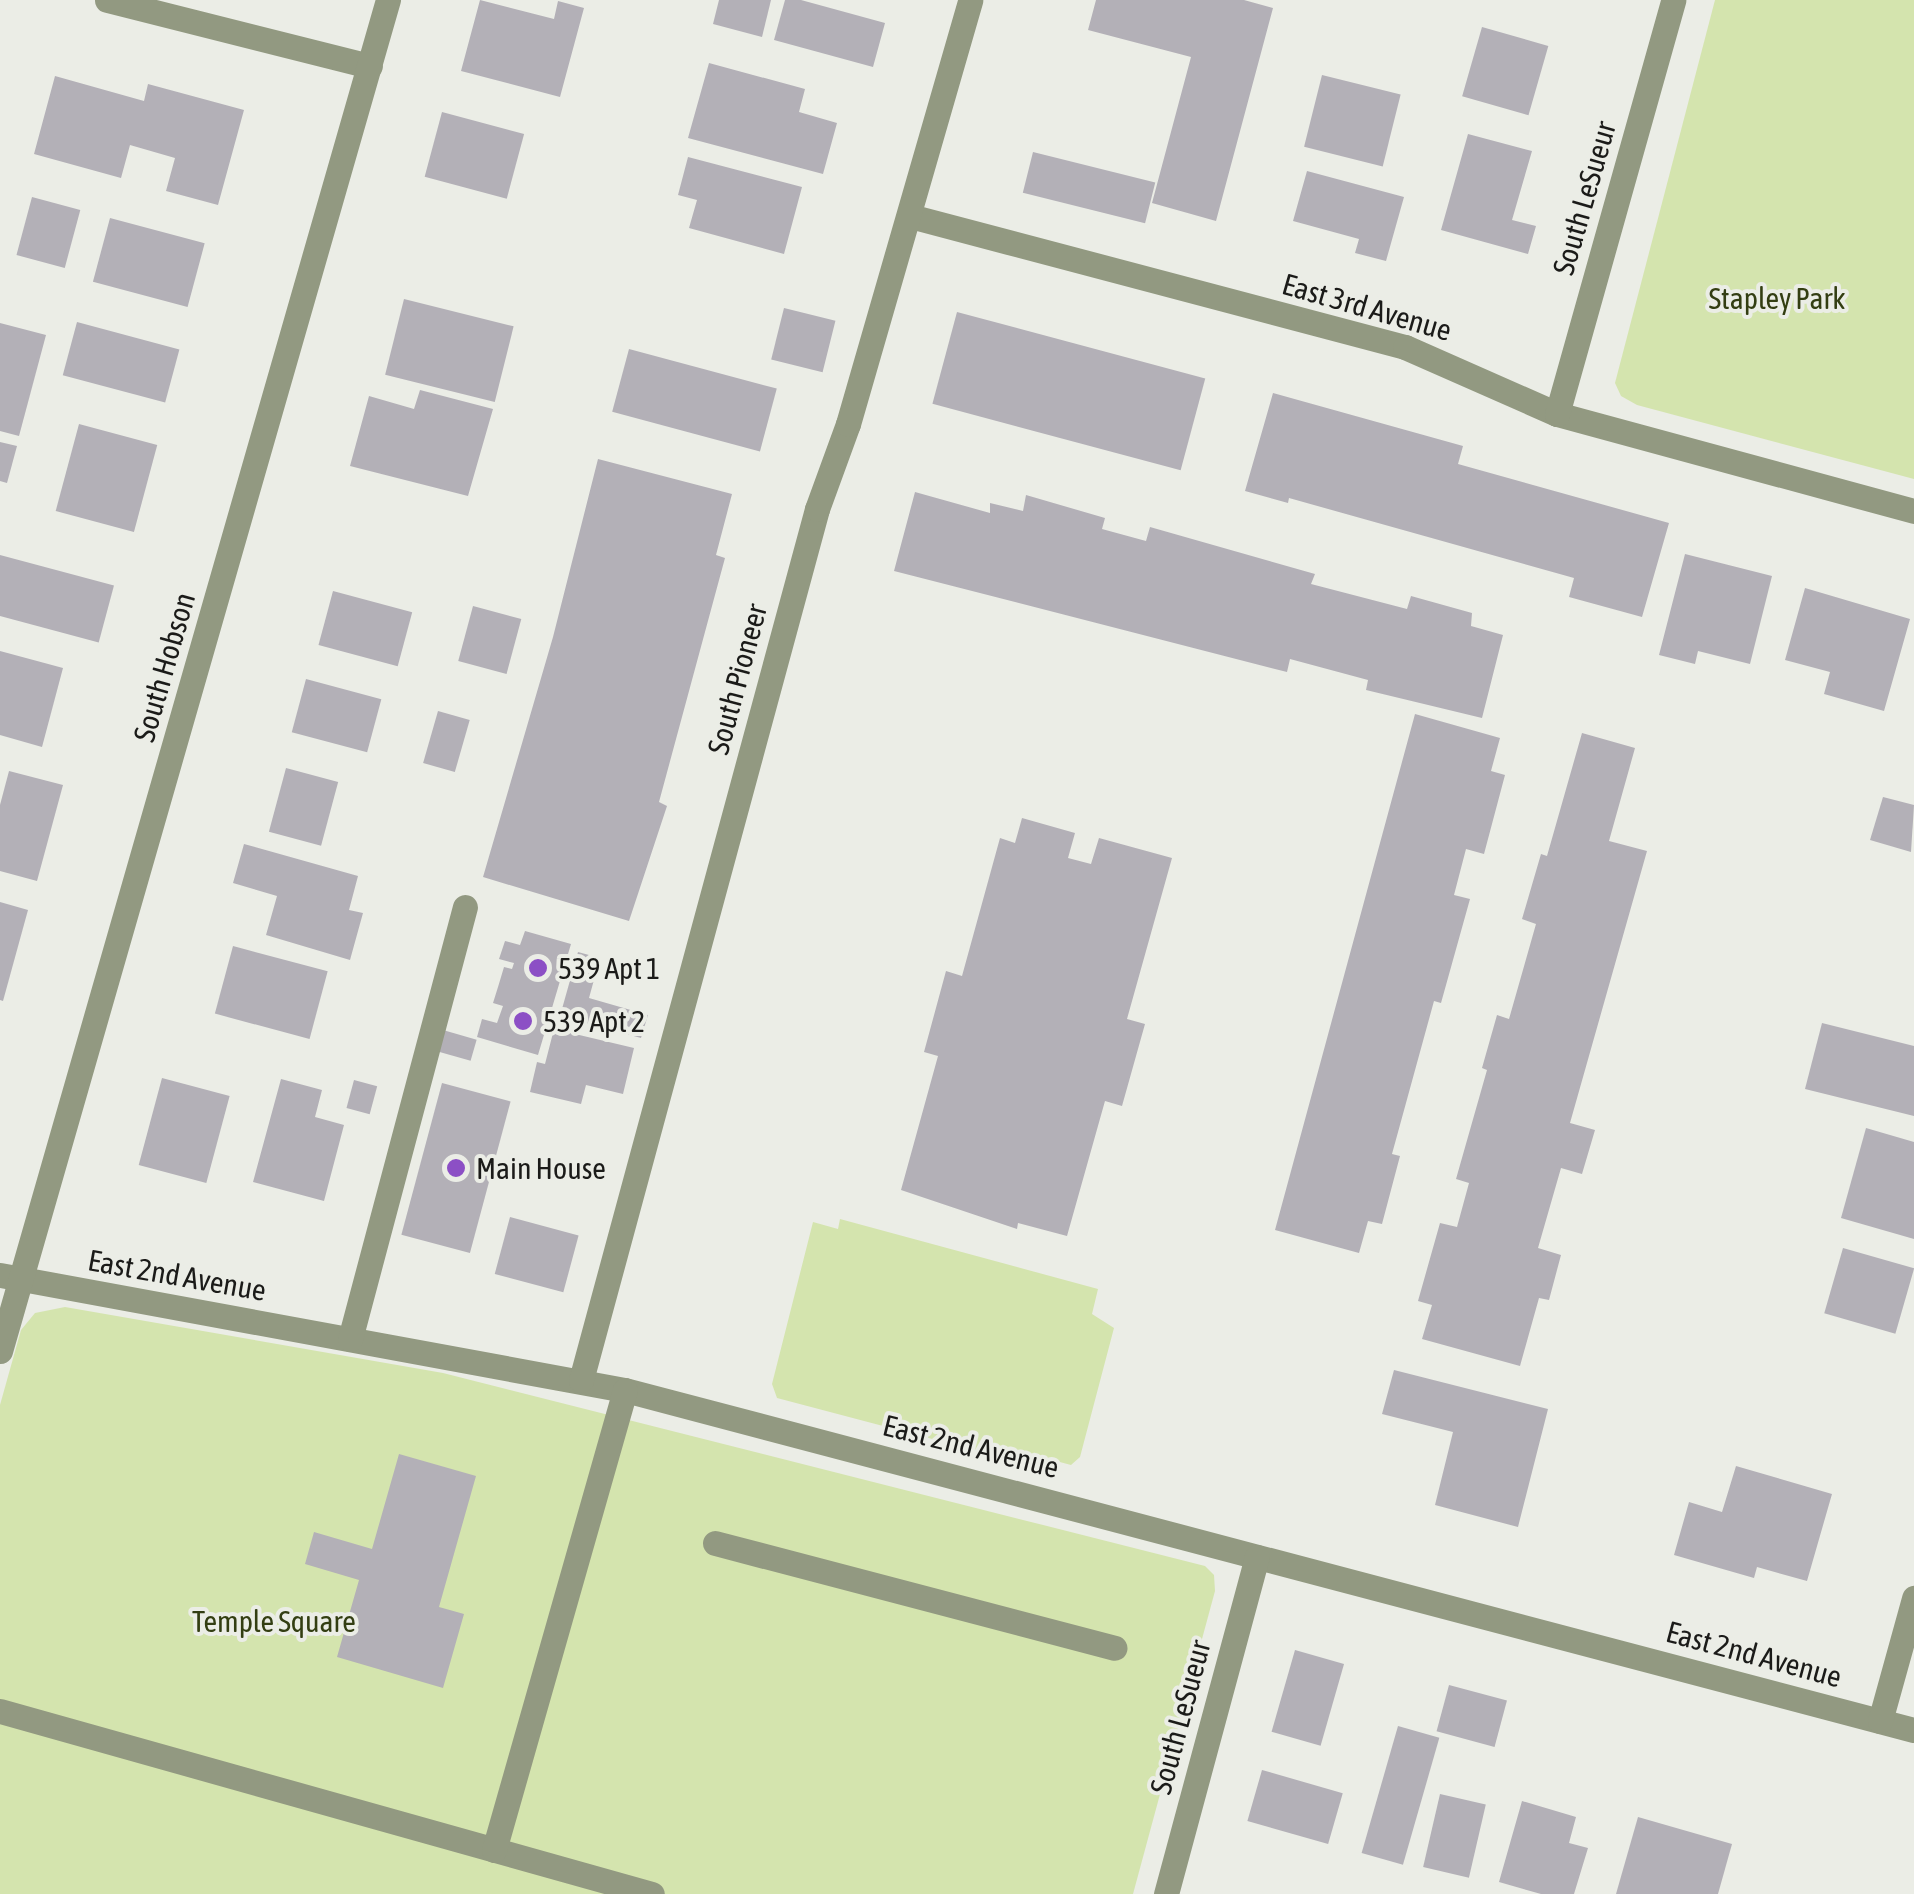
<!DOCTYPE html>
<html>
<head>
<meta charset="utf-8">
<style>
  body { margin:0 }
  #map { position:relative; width:1914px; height:1894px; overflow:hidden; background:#ebede6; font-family:"Asap Condensed",sans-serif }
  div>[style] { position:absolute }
  .green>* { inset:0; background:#d4e4ae }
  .building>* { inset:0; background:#b3b0b7; transform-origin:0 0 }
  .minor>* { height:25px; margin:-12.5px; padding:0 12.5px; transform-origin:12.5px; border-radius:12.5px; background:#929981 }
  .dots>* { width:28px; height:28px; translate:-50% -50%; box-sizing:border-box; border:5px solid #ebede6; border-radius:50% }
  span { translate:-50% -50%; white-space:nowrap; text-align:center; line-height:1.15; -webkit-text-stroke:8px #ebede6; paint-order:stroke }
  .street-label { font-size:30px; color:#1b1b19 }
  .park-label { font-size:30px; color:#333e12 }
  .poi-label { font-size:30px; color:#1b1b19 }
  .left { translate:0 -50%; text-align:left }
</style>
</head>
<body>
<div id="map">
  <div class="green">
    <div style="clip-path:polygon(1715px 0,1914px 0,1914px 479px,1637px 405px,1621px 396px,1615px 383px)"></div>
    <div style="clip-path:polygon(840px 1219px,1098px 1289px,1092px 1314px,1114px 1328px,1080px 1457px,1071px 1465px,1011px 1449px,1008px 1459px,777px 1398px,772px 1384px,813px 1222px,838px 1229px)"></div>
    <div style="clip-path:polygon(65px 1307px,443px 1373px,1205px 1566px,1214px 1575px,1215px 1591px,1133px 1894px,0 1894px,0 1405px,21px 1330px,35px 1313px)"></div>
  </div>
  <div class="building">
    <div style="clip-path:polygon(480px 0,554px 19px,558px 1px,584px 8px,560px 97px,461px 71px)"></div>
    <div style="clip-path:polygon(719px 0,771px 0,762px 37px,713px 24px)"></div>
    <div style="clip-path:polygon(785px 0,801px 0,885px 23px,873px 67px,774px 40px)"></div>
    <div style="clip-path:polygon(1096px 0,1244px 0,1273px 8px,1216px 221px,1152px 203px,1191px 57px,1088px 30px)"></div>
    <div style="left:1482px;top:27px;width:69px;height:72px;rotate:16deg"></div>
    <div style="clip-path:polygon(709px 63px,805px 89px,799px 112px,837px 123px,823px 174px,688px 138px)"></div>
    <div style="left:1322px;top:75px;width:81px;height:74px;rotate:14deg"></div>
    <div style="clip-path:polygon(55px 76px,144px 101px,148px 84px,244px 110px,218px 205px,166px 191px,175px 158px,130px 145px,121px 178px,34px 154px)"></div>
    <div style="left:442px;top:112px;width:85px;height:67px;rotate:15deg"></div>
    <div style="clip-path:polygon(1468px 134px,1532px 151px,1512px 220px,1536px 226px,1528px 254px,1441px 230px)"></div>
    <div style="left:1033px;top:152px;width:126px;height:42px;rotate:14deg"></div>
    <div style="clip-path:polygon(688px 157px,802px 187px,784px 254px,689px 228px,697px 200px,678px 195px)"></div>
    <div style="clip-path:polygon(1307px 171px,1404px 197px,1386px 261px,1355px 253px,1359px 239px,1293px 221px)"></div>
    <div style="left:32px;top:197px;width:50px;height:60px;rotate:15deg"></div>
    <div style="left:110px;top:218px;width:98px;height:66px;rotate:15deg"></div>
    <div style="left:404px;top:299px;width:113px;height:78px;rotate:14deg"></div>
    <div style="left:784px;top:308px;width:53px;height:53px;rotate:14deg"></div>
    <div style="left:957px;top:312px;width:257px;height:95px;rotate:15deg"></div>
    <div style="left:77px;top:322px;width:106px;height:55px;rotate:15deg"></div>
    <div style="clip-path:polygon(0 323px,46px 335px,19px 436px,0 431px)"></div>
    <div style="left:629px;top:349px;width:153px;height:65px;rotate:15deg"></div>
    <div style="clip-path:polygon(420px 390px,493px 409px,468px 496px,350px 466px,369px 396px,414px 409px)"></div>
    <div style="clip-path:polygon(1273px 393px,1463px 446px,1458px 464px,1669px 523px,1642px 617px,1569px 597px,1574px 578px,1289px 498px,1288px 503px,1245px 491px)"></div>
    <div style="left:79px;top:424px;width:81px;height:90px;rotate:15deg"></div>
    <div style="clip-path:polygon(0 442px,17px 446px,7px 483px,0 481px)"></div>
    <div style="clip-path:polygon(598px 459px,732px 494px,716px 555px,725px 558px,659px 802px,667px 806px,629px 921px,483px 877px,553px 637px)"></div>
    <div style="clip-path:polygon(915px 492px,990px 513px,990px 503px,1023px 511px,1026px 495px,1105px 518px,1102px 529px,1146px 541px,1150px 527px,1315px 574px,1311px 584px,1407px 609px,1411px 596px,1472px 613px,1471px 626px,1503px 635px,1482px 718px,1366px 690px,1368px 680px,1290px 659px,1287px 672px,894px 571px)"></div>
    <div style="clip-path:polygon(1685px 554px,1772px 576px,1750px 664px,1698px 651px,1695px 664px,1659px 655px)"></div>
    <div style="left:0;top:555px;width:118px;height:59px;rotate:15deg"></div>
    <div style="clip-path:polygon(1805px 588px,1910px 619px,1884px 711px,1824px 694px,1830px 672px,1785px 660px)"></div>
    <div style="left:333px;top:591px;width:82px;height:56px;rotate:15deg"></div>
    <div style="left:473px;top:606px;width:50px;height:57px;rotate:15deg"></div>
    <div style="clip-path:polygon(0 651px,63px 668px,42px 747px,0 735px)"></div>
    <div style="left:306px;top:679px;width:78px;height:55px;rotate:15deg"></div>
    <div style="left:438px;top:711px;width:33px;height:54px;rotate:16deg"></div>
    <div style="clip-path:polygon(1415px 714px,1500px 738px,1491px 771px,1505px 775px,1484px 854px,1466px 849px,1454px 895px,1470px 899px,1441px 1003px,1434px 1001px,1392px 1154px,1400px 1156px,1382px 1224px,1368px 1221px,1359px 1253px,1275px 1230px)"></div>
    <div style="clip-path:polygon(1582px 733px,1635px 748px,1609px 841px,1647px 851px,1570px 1123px,1595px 1130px,1582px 1174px,1561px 1168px,1538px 1248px,1561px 1255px,1549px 1300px,1539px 1298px,1520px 1366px,1422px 1339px,1432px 1305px,1418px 1301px,1440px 1223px,1457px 1227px,1469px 1183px,1456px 1179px,1487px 1070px,1482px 1068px,1497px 1015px,1509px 1019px,1536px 924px,1522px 919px,1541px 854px,1547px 856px)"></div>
    <div style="left:286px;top:768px;width:54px;height:66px;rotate:15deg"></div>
    <div style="clip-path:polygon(9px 771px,63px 785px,37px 881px,0 871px,0 805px)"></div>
    <div style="clip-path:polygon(1883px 797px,1914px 805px,1911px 852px,1870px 840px)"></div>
    <div style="clip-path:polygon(1022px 818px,1075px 833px,1068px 858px,1091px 864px,1099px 838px,1172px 858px,1127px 1019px,1145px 1024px,1122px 1106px,1105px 1101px,1067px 1236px,1018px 1223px,1017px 1229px,901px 1190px,938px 1056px,924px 1052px,946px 971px,962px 976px,1000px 838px,1015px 843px)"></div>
    <div style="clip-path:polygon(244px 844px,358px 876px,349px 910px,363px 913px,350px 960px,266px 935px,277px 896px,233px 883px)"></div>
    <div style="clip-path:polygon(0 902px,28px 910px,3px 1001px,0 1000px)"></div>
    <div style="clip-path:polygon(525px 931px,571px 944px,538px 1055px,477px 1037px,482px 1019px,497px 1023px,503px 1006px,493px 1003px,498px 987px,504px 967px,512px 969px,514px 963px,499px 959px,505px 941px,520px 945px)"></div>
    <div style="left:233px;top:946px;width:98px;height:70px;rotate:15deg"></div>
    <div style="clip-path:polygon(578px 952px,600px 958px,589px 998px,648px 1015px,641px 1038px,560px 1016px)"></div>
    <div style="clip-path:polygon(1822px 1023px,1914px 1046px,1914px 1116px,1805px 1089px)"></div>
    <div style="clip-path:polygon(554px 1029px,634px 1048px,623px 1094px,586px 1085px,581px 1104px,530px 1092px,537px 1062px,545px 1064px)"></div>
    <div style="left:443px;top:1030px;width:35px;height:22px;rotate:16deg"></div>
    <div style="left:162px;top:1078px;width:70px;height:90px;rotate:15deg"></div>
    <div style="clip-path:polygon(281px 1079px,322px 1090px,315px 1117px,344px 1125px,324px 1201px,253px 1182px)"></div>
    <div style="left:354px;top:1080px;width:24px;height:29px;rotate:15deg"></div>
    <div style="left:442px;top:1083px;width:71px;height:157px;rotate:15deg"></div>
    <div style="clip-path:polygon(1866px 1128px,1914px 1142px,1914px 1239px,1841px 1218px)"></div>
    <div style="left:510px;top:1217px;width:71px;height:59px;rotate:15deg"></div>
    <div style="left:1843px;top:1248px;width:74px;height:68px;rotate:16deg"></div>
    <div style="clip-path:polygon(1394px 1370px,1548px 1409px,1518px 1527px,1435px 1505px,1453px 1432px,1382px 1414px)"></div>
    <div style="clip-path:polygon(399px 1454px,476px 1476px,439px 1607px,464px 1614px,443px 1688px,337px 1657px,359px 1580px,305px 1564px,314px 1532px,372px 1549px)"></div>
    <div style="clip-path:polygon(1736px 1466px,1832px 1494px,1807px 1581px,1757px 1567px,1754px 1578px,1674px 1555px,1689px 1502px,1722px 1512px)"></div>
    <div style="left:1295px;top:1650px;width:51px;height:85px;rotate:16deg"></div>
    <div style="left:1449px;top:1685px;width:60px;height:48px;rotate:15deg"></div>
    <div style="left:1398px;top:1726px;width:43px;height:132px;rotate:16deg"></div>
    <div style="left:1262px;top:1770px;width:84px;height:53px;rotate:16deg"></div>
    <div style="left:1440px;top:1794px;width:47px;height:75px;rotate:13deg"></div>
    <div style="clip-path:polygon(1522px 1801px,1576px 1817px,1569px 1843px,1588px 1848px,1574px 1894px,1541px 1894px,1499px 1882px)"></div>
    <div style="clip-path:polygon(1638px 1817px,1732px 1844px,1718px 1894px,1616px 1894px)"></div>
  </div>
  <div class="minor">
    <div style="left:107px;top:0;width:271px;rotate:14.1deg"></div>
    <div style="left:910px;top:216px;width:512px;rotate:14.82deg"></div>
    <div style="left:1405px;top:347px;width:166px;rotate:23.8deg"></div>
    <div style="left:1557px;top:414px;width:370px;rotate:15.2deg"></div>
    <div style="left:1557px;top:414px;width:430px;rotate:-74.3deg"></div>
    <div style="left:0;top:1275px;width:635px;rotate:10.43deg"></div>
    <div style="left:625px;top:1390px;width:1333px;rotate:14.78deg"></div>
    <div style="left:350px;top:1339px;width:447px;rotate:-75.1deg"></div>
    <div style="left:0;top:1351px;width:1406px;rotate:-73.98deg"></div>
    <div style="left:581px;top:1380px;width:902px;rotate:-74.84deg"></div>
    <div style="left:817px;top:509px;width:90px;rotate:-70deg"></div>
    <div style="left:848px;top:424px;width:441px;rotate:-73.9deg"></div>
    <div style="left:715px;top:1543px;width:413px;rotate:14.7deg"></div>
    <div style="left:0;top:1711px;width:677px;rotate:15.68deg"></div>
    <div style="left:1880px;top:1721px;width:128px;rotate:-74.5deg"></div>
    <div style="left:494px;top:1850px;width:478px;rotate:-74.1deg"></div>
    <div style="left:1166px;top:1894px;width:349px;rotate:-74.9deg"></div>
  </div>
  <div class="dots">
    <div style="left:538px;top:968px;background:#8c4fc5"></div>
    <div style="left:523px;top:1021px;background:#8c4fc5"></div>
    <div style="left:456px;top:1168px;background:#8c4fc5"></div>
  </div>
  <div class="street-label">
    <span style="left:1584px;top:198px;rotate:-74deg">South LeSueur</span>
    <span style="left:1367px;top:307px;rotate:16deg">East 3rd Avenue</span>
    <span style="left:164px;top:667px;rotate:-74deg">South Hobson</span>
    <span style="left:737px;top:679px;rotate:-75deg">South Pioneer</span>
    <span style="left:177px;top:1275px;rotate:10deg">East 2nd Avenue</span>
    <span style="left:971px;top:1446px;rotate:14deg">East 2nd Avenue</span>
    <span style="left:1754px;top:1654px;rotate:15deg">East 2nd Avenue</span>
    <span style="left:1180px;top:1717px;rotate:-75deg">South LeSueur</span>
  </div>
  <div class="park-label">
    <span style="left:1777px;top:298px">Stapley Park</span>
    <span style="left:274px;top:1621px">Temple Square</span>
  </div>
  <div class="poi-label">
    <span class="left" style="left:558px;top:968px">539 Apt 1</span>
    <span class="left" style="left:543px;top:1021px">539 Apt 2</span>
    <span class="left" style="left:476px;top:1168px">Main House</span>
  </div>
</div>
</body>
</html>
